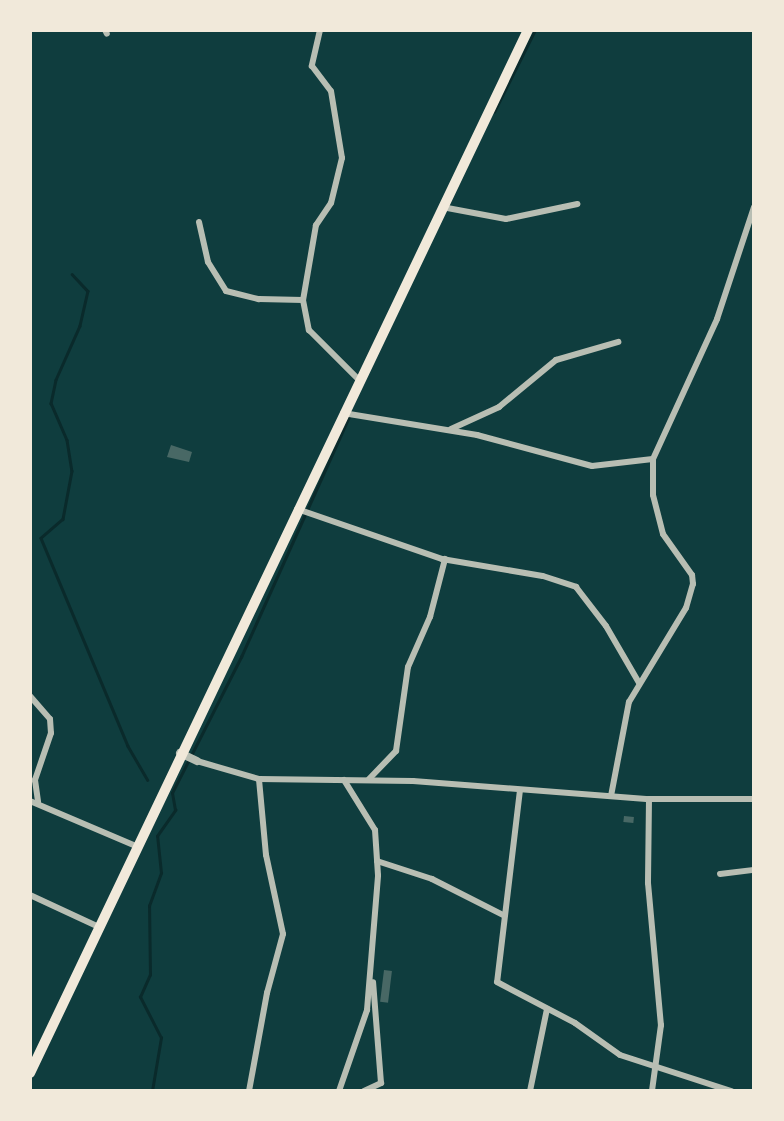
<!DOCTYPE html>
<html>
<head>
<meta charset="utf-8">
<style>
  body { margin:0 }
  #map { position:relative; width:784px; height:1121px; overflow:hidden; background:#0f3d3e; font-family:Montserrat,sans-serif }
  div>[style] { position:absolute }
  .stream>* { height:2.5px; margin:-1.25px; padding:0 1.25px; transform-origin:1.25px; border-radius:1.25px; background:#0a2a2b }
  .building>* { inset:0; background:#486865; transform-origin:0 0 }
  .minor>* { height:6px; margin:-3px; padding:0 3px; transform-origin:3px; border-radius:3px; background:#b8beb3 }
  .tertiary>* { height:8px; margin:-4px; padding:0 4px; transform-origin:4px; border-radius:4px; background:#b8beb3 }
  .primary>* { height:10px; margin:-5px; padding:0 5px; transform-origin:5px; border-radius:5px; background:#f1e9da }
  span { translate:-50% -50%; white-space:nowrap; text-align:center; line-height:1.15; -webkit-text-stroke:6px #f1e9da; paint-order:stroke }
  .frame { position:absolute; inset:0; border:32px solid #f1e9da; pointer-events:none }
</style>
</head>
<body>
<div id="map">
  <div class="stream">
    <div style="left:494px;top:112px;width:92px;rotate:-63.4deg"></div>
    <div style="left:72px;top:274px;width:23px;rotate:47deg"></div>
    <div style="left:88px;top:291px;width:36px;rotate:103deg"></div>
    <div style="left:80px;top:326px;width:59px;rotate:114deg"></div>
    <div style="left:56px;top:380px;width:24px;rotate:102deg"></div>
    <div style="left:51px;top:403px;width:40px;rotate:66.6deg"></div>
    <div style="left:67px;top:440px;width:31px;rotate:81deg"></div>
    <div style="left:72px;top:471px;width:49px;rotate:100.6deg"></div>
    <div style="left:63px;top:519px;width:29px;rotate:139deg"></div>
    <div style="left:41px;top:538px;width:225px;rotate:67.3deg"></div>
    <div style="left:128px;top:746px;width:39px;rotate:60deg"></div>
    <div style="left:152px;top:1091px;width:54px;rotate:-80.4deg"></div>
    <div style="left:161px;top:1038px;width:46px;rotate:-117.1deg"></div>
    <div style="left:140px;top:997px;width:24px;rotate:-66deg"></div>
    <div style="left:150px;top:975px;width:69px;rotate:-90.8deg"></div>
    <div style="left:149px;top:906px;width:35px;rotate:-70deg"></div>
    <div style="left:161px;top:873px;width:37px;rotate:-96deg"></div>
    <div style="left:157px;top:836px;width:32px;rotate:-55deg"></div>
    <div style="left:175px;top:810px;width:17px;rotate:-100deg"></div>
    <div style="left:172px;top:793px;width:153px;rotate:-63.1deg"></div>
    <div style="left:241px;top:657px;width:266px;rotate:-65.8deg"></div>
  </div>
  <div class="building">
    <div style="clip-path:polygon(171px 445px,192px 452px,189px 462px,167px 457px)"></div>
    <div style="left:624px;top:816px;width:10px;height:6px;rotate:6deg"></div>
    <div style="left:384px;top:970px;width:8px;height:32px;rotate:7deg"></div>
  </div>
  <div class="minor">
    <div style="left:105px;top:30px;width:4px;rotate:63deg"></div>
    <div style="left:320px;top:30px;width:37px;rotate:103deg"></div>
    <div style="left:312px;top:66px;width:31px;rotate:53deg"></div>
    <div style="left:331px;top:91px;width:68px;rotate:80.7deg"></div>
    <div style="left:342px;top:158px;width:46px;rotate:103.7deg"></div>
    <div style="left:331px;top:203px;width:27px;rotate:124deg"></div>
    <div style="left:316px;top:225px;width:76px;rotate:99.8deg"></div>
    <div style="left:303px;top:300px;width:31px;rotate:79deg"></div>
    <div style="left:309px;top:330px;width:72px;rotate:45deg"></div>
    <div style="left:442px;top:207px;width:65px;rotate:10.6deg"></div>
    <div style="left:506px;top:219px;width:73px;rotate:-11.9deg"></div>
    <div style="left:199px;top:222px;width:41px;rotate:77.3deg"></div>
    <div style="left:208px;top:262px;width:34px;rotate:58deg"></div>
    <div style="left:226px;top:291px;width:34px;rotate:14deg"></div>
    <div style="left:259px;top:299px;width:44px;rotate:1.3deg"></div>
    <div style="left:343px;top:413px;width:136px;rotate:9.3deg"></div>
    <div style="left:477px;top:435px;width:119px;rotate:15.1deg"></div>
    <div style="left:592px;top:466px;width:61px;rotate:-6.5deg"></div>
    <div style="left:451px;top:429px;width:53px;rotate:-24.6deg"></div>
    <div style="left:499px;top:407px;width:74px;rotate:-39.5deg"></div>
    <div style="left:556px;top:360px;width:65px;rotate:-16.2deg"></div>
    <div style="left:297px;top:509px;width:153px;rotate:19deg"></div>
    <div style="left:442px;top:559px;width:102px;rotate:9.6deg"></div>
    <div style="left:543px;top:576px;width:35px;rotate:18deg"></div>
    <div style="left:576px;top:587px;width:49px;rotate:52.4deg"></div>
    <div style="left:606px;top:626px;width:66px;rotate:59.9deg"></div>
    <div style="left:30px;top:696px;width:30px;rotate:49deg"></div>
    <div style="left:50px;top:719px;width:14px;rotate:86deg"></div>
    <div style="left:51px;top:733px;width:50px;rotate:108.8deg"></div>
    <div style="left:35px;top:780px;width:22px;rotate:82deg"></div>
    <div style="left:197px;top:761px;width:65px;rotate:16.2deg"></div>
    <div style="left:259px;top:779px;width:154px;rotate:0.7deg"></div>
    <div style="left:413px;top:781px;width:237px;rotate:4.4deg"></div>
    <div style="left:649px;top:799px;width:105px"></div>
    <div style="left:369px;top:779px;width:39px;rotate:-46deg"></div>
    <div style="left:396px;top:751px;width:85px;rotate:-81.9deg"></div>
    <div style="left:408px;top:667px;width:55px;rotate:-66.3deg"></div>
    <div style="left:430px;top:617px;width:60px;rotate:-75.5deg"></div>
    <div style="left:520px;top:790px;width:193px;rotate:96.8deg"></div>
    <div style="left:497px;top:982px;width:88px;rotate:27.7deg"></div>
    <div style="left:575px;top:1023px;width:55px;rotate:35.4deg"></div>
    <div style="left:620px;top:1055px;width:117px;rotate:18deg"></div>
    <div style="left:611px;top:796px;width:96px;rotate:-79.2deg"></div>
    <div style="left:629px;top:702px;width:110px;rotate:-58.8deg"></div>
    <div style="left:686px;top:608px;width:25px;rotate:-74deg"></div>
    <div style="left:693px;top:584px;width:9px;rotate:-96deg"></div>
    <div style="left:692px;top:575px;width:50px;rotate:-125.3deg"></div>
    <div style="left:663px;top:534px;width:40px;rotate:-104.4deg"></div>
    <div style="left:653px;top:495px;width:36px;rotate:-90deg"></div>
    <div style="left:653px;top:459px;width:154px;rotate:-65.4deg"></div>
    <div style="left:717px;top:319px;width:118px;rotate:-71.7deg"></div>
    <div style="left:649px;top:799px;width:84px;rotate:90.7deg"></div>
    <div style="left:648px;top:883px;width:143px;rotate:84.8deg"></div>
    <div style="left:661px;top:1025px;width:67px;rotate:97.8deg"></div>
    <div style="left:30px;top:801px;width:115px;rotate:23deg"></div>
    <div style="left:377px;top:861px;width:58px;rotate:18.1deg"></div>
    <div style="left:432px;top:879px;width:80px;rotate:26.9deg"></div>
    <div style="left:720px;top:874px;width:34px;rotate:-7deg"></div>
    <div style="left:30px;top:895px;width:76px;rotate:24.9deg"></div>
    <div style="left:249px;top:1091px;width:100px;rotate:-79.6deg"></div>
    <div style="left:267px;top:993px;width:61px;rotate:-74.8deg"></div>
    <div style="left:283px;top:934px;width:81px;rotate:-102.1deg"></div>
    <div style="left:266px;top:855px;width:76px;rotate:-95.3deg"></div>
    <div style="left:339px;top:1091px;width:86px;rotate:-70.9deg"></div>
    <div style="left:367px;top:1010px;width:135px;rotate:-85.3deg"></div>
    <div style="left:378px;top:875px;width:45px;rotate:-93.8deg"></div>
    <div style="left:375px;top:830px;width:59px;rotate:-121.8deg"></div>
    <div style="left:364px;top:1091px;width:19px;rotate:-25deg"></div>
    <div style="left:381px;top:1083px;width:101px;rotate:-94.5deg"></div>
    <div style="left:530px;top:1091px;width:84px;rotate:-78.3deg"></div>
  </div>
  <div class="tertiary">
    <div style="left:180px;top:753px;width:19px;rotate:25deg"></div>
  </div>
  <div class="primary">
    <div style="left:30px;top:1073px;width:1156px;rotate:-64.48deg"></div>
  </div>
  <div class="frame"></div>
</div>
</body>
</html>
